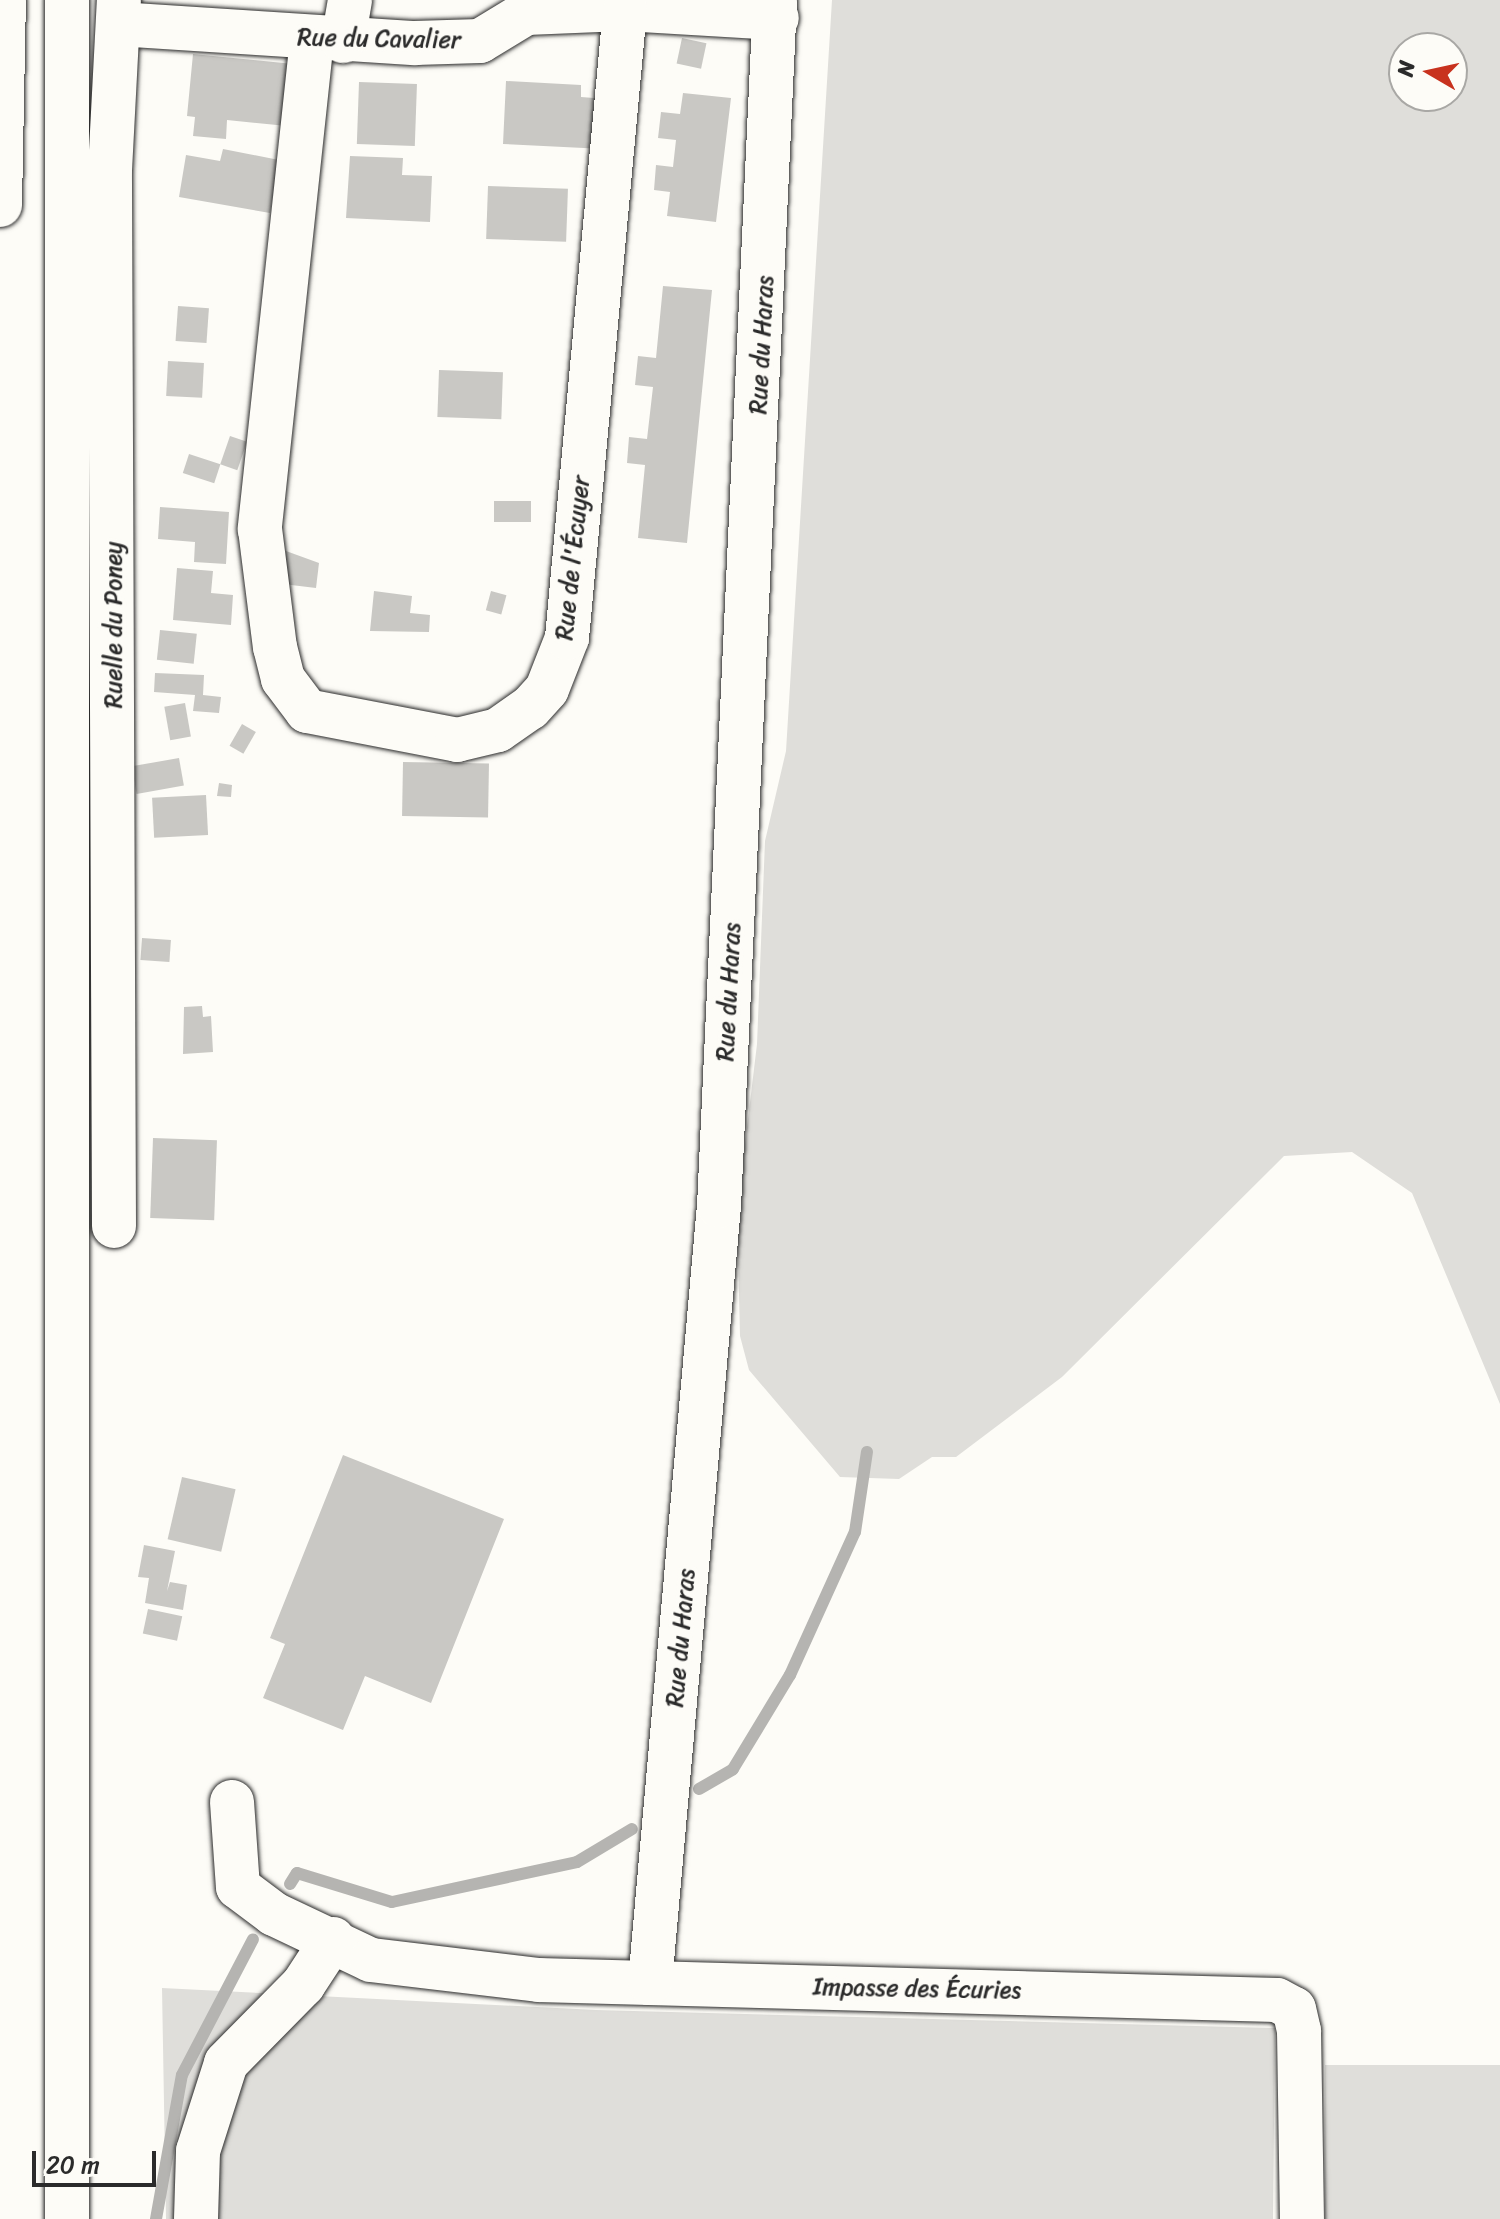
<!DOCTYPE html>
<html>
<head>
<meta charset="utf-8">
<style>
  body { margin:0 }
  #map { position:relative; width:1500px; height:2219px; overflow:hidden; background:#fdfcf7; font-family:Sriracha,sans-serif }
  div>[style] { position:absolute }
  .green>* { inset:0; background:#dfdeda; transform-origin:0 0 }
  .stream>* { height:12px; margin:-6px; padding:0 6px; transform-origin:6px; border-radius:6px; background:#b5b4b1 }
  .building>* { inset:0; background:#c9c8c4; transform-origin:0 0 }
  .roads { filter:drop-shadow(0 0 2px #2b2b2b) drop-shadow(0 0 2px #2b2b2b) }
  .minor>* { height:44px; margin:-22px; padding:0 22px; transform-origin:22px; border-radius:22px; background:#fdfcf7 }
  .highway>* { height:44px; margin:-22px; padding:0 22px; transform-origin:22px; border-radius:22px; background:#fdfcf7 }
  span { translate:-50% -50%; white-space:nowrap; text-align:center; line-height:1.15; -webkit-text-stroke:8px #fdfcf7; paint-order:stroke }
  .street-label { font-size:24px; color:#2b2b2b }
  .north { position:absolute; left:1388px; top:32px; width:80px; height:80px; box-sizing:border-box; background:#fdfcf7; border:2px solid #a9a8a5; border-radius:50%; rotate:279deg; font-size:22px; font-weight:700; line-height:32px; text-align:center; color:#2b2b2b }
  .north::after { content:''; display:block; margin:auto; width:28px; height:36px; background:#c8321e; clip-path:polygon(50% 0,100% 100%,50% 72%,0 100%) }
  .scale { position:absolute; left:32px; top:2151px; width:124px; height:36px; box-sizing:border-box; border:4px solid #2b2b2b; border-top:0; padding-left:10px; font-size:24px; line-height:28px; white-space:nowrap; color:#2b2b2b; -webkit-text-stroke:6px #fdfcf7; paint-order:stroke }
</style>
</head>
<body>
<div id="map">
  <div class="green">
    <div style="clip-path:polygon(evenodd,832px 0,1500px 0,1500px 1404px,1412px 1193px,1352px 1152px,1284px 1156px,1062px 1377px,956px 1457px,932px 1457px,899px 1479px,840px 1477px,749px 1370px,740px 1336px,737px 1211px,757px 1044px,765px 841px,786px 751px,832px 0,1404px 48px,1452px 48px,1452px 96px,1404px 96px,1404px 48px)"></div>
    <div style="clip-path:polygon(162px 1988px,596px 2010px,1275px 2028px,1273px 2219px,166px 2219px)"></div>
    <div style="left:1325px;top:2065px;width:175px;height:154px"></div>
  </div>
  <div class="stream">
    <div style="left:699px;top:1789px;width:39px;rotate:-30deg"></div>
    <div style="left:733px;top:1769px;width:110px;rotate:-58.8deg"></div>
    <div style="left:790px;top:1675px;width:157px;rotate:-65.6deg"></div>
    <div style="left:855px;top:1532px;width:81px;rotate:-81.5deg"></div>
    <div style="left:290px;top:1884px;width:13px;rotate:-58deg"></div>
    <div style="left:297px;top:1873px;width:99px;rotate:17deg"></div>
    <div style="left:392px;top:1902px;width:189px;rotate:-12.2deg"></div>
    <div style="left:577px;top:1862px;width:64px;rotate:-31deg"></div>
    <div style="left:156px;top:2219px;width:146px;rotate:-79.8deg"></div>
    <div style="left:182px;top:2075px;width:153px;rotate:-62.4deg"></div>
  </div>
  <div class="building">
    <div style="left:682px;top:38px;width:25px;height:26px;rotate:12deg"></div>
    <div style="clip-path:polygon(193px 54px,293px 64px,287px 126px,227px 120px,226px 139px,193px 136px,195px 117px,187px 116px)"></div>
    <div style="clip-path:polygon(506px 81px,581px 85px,581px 97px,607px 99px,604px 149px,503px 144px)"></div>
    <div style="left:359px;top:82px;width:58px;height:62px;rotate:2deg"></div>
    <div style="clip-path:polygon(683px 93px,731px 98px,716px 222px,667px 216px,670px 192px,654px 190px,656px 165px,673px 167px,676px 140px,658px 138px,661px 112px,680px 114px)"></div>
    <div style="clip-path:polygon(223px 149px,279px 160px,270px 213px,179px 197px,186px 155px,220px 161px)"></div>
    <div style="clip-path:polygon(350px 156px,403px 158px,402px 175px,432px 176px,430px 222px,346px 218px)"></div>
    <div style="left:488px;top:186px;width:80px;height:53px;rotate:2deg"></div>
    <div style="clip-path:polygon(663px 286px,712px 290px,687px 543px,638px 538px,645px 465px,627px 463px,629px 437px,647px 439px,653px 387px,635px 385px,638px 356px,656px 358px)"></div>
    <div style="left:178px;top:306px;width:31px;height:35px;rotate:4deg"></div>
    <div style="left:168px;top:361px;width:36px;height:35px;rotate:3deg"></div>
    <div style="left:439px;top:370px;width:64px;height:47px;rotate:2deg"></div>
    <div style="left:230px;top:436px;width:18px;height:30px;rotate:19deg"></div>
    <div style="left:189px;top:454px;width:33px;height:20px;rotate:18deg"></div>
    <div style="left:494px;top:501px;width:37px;height:21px"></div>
    <div style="clip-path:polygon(160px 507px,229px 512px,226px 564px,194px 562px,195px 542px,158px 539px)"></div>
    <div style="clip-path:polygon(286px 551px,319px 563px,316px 588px,283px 584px)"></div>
    <div style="clip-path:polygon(177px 568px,213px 571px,211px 593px,233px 595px,231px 625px,173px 620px)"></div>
    <div style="clip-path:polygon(374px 591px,412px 596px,410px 613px,430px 615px,429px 632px,370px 631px)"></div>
    <div style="left:491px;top:591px;width:16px;height:20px;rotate:15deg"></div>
    <div style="left:160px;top:630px;width:37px;height:30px;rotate:6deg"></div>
    <div style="clip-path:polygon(155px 673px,204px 675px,203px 695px,221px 697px,219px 713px,193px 711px,195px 695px,154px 692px)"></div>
    <div style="left:185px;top:703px;width:34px;height:21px;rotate:80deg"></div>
    <div style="left:242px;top:724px;width:16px;height:25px;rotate:30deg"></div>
    <div style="left:179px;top:758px;width:28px;height:48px;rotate:80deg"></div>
    <div style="left:403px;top:762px;width:86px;height:54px;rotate:1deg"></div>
    <div style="clip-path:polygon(219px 783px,232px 785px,231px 797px,217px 796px)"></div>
    <div style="left:206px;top:795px;width:40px;height:54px;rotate:87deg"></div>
    <div style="left:142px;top:938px;width:29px;height:22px;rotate:4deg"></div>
    <div style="clip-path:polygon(202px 1006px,203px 1017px,211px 1016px,213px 1052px,183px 1054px,184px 1007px)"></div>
    <div style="left:153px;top:1138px;width:64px;height:80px;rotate:2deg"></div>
    <div style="clip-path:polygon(343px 1455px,504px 1519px,431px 1703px,365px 1676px,343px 1730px,263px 1698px,285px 1644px,270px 1638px)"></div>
    <div style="left:182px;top:1477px;width:55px;height:64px;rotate:13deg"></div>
    <div style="clip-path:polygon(144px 1545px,175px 1551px,167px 1591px,170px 1582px,187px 1585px,183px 1610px,145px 1603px,149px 1578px,138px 1577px)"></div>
    <div style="left:148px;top:1609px;width:35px;height:25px;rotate:12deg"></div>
  </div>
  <div class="roads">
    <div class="minor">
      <div style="left:118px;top:24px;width:298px;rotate:3.7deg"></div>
      <div style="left:415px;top:43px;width:65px;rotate:-1.8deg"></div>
      <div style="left:480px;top:41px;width:54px;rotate:-31.3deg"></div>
      <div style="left:526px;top:13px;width:99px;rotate:-2.3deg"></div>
      <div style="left:625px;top:9px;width:152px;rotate:3.4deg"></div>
      <div style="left:312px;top:39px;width:493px;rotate:96.1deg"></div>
      <div style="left:260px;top:529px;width:119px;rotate:82.8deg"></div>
      <div style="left:275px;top:647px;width:33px;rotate:76deg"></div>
      <div style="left:283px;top:679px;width:40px;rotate:53deg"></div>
      <div style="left:307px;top:711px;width:153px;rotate:10.9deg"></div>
      <div style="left:457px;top:740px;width:42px;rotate:-13.7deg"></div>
      <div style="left:498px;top:730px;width:39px;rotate:-35deg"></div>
      <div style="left:530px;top:708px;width:25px;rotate:-48deg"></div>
      <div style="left:547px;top:689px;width:55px;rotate:-68.6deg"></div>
      <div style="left:567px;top:638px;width:632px;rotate:-84.73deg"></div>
      <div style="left:343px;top:41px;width:42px;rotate:-80.3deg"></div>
      <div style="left:114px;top:1226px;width:1056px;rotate:-90.22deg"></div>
      <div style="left:110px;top:170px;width:170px;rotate:-87deg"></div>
      <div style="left:232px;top:1802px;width:85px;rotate:86deg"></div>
      <div style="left:238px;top:1887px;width:45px;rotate:36.9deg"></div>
      <div style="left:274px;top:1914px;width:107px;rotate:25.4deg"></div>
      <div style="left:371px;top:1960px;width:168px;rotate:6.8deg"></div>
      <div style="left:538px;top:1980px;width:739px;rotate:1.55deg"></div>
      <div style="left:1277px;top:2000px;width:19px;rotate:28deg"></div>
      <div style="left:1294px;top:2009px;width:23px;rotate:77deg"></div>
      <div style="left:1299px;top:2031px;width:188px;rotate:89.1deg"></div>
      <div style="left:650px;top:1983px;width:780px;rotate:-84.93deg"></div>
      <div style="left:719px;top:1206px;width:1207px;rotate:-87.34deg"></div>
      <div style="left:196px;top:2219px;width:68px;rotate:-88.3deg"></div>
      <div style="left:198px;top:2151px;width:92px;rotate:-72.3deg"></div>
      <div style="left:226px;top:2063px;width:110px;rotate:-45.4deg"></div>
      <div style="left:303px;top:1985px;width:55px;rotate:-56.9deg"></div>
    </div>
    <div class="highway">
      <div style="left:0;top:205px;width:205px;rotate:-88.9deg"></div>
      <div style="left:67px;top:2219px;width:2219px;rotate:-90deg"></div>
    </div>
  </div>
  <div class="street-label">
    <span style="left:379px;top:39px;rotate:1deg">Rue du Cavalier</span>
    <span style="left:762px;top:345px;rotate:-87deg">Rue du Haras</span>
    <span style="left:573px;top:558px;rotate:-84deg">Rue de l'Écuyer</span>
    <span style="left:114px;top:625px;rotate:-90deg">Ruelle du Poney</span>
    <span style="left:729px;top:992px;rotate:-87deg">Rue du Haras</span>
    <span style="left:681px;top:1638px;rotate:-85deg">Rue du Haras</span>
    <span style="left:917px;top:1989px;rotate:1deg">Impasse des Écuries</span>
  </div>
  <div class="north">N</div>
  <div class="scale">20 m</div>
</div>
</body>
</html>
